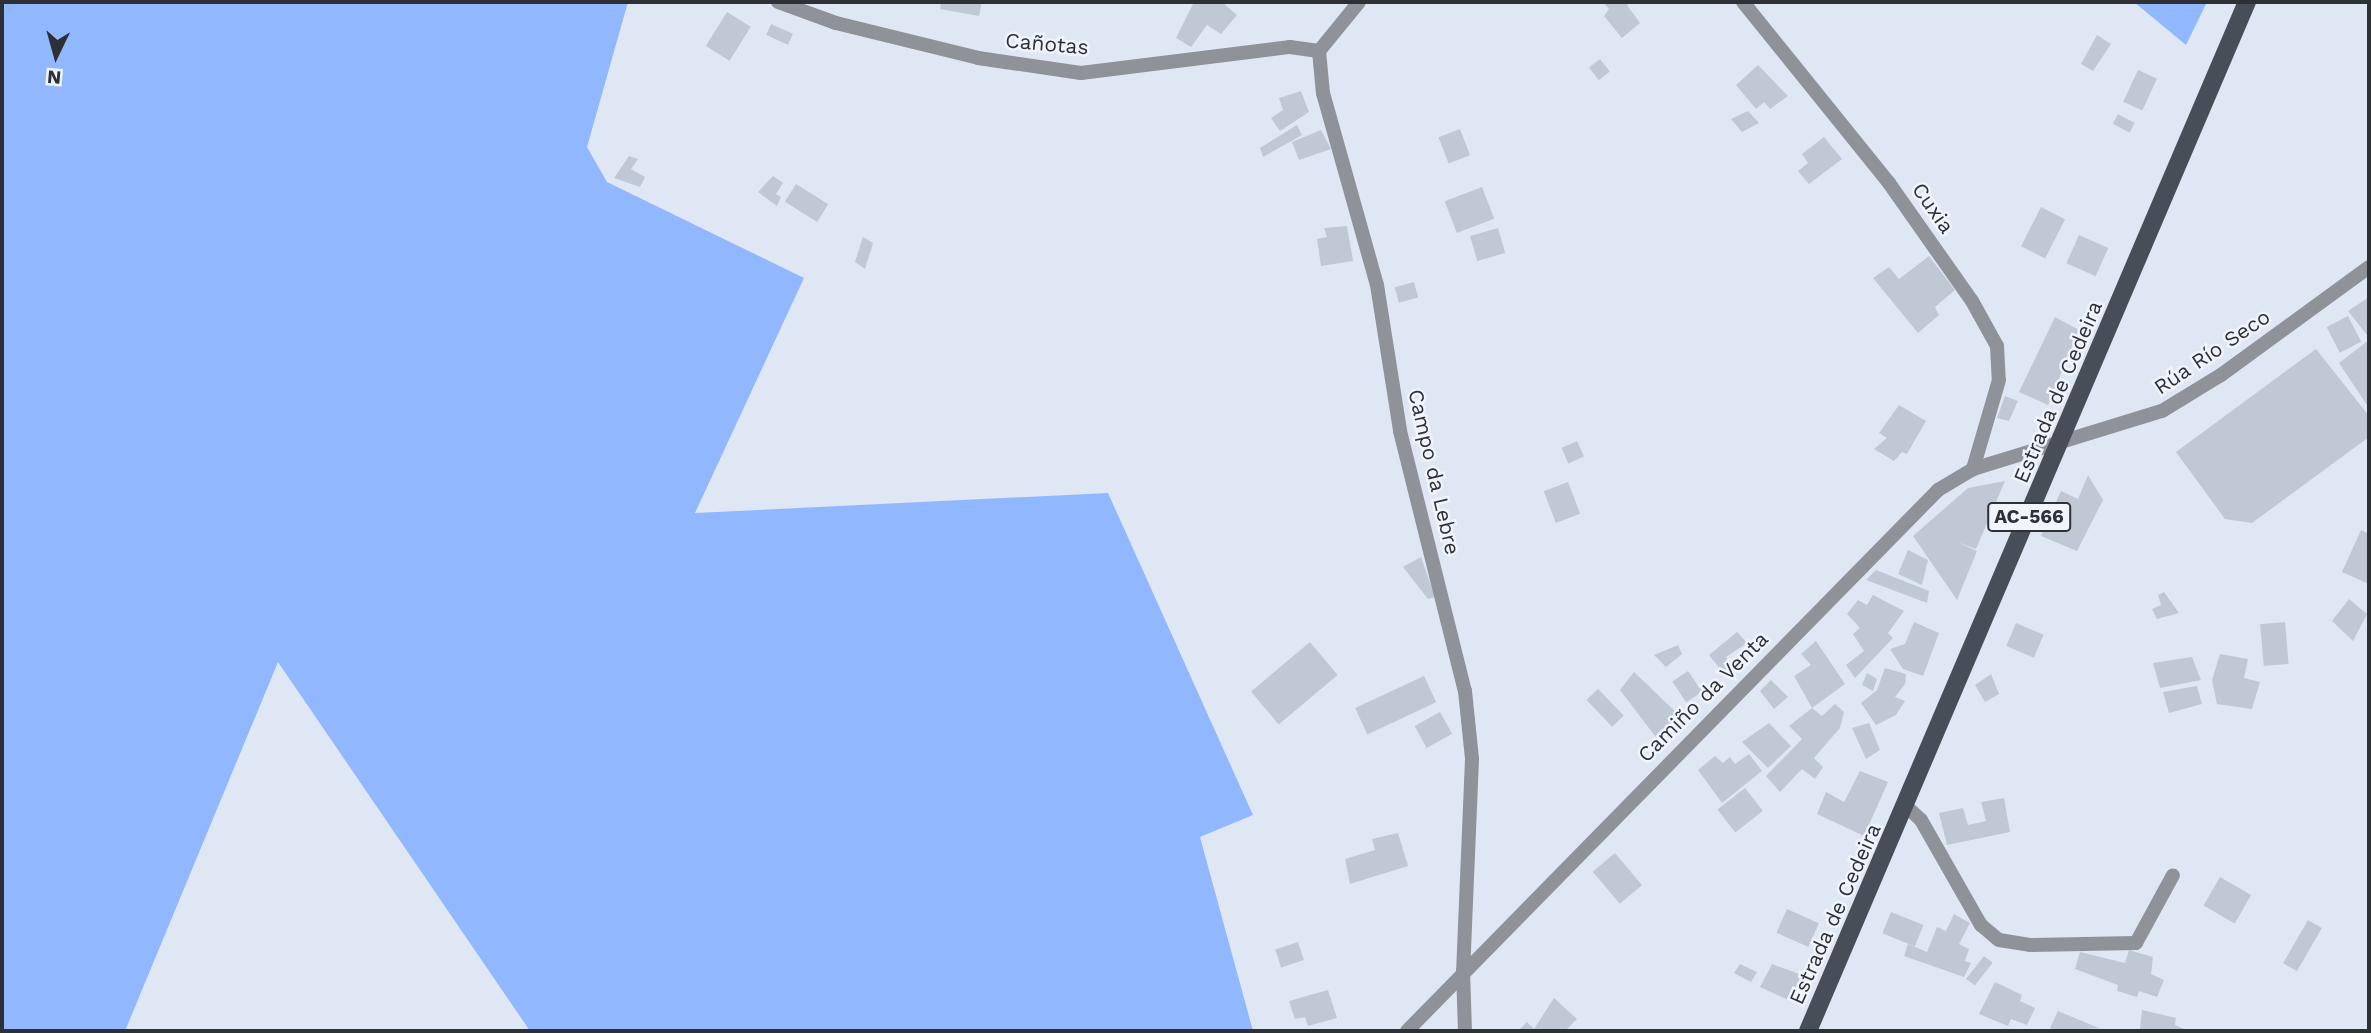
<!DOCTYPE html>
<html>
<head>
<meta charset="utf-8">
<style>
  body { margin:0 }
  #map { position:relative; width:2371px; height:1033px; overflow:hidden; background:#dfe7f5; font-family:"Work Sans",sans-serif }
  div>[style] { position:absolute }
  .forest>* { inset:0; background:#91b8ff }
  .building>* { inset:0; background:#c0c8d6; transform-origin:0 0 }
  .street>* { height:14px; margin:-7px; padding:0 7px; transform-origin:7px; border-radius:7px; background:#8f9298 }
  .primary>* { height:18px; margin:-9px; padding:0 9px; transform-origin:9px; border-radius:9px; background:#484e58 }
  span { translate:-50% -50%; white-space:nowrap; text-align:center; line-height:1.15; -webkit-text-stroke:5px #eff4fd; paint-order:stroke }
  .shield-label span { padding:2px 5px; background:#eff4fd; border:2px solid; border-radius:5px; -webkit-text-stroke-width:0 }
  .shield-label { font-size:19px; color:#2d3035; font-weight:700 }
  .street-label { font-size:21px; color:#2d3035 }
  .frame { position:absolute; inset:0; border:4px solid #2d3035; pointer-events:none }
  .north { position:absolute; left:21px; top:21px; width:70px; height:70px; -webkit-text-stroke:5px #eff4fd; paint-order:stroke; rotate:185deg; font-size:19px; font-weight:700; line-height:28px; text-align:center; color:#2d3035 }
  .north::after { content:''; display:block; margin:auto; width:24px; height:32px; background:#2d3035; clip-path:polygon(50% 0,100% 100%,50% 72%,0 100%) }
</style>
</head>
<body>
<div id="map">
  <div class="forest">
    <div style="clip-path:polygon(2px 2px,628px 2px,587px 147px,607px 182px,804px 278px,695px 513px,1108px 493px,1253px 815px,1200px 837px,1253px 1031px,530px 1031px,278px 662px,125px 1031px,2px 1031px)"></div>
    <div style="clip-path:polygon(2134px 2px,2207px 2px,2186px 45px)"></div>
  </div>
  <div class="building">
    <div style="clip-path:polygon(941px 2px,982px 2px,979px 16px,940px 9px)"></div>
    <div style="clip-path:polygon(1194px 2px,1222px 2px,1237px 15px,1221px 34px,1207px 25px,1191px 47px,1176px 38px)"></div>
    <div style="clip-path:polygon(1603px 2px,1630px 2px,1627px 5px,1640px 23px,1622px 38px,1604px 16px,1609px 9px)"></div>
    <div style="left:727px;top:12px;width:28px;height:40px;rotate:32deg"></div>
    <div style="left:771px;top:24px;width:24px;height:12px;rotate:24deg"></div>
    <div style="clip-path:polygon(2097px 35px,2111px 44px,2093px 71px,2081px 64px)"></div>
    <div style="left:1600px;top:59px;width:16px;height:14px;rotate:52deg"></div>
    <div style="clip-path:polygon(1758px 65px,1788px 96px,1770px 109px,1764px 102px,1756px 109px,1736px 85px)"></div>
    <div style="left:2138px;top:70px;width:21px;height:35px;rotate:25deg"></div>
    <div style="clip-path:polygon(1301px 91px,1309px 112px,1280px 131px,1271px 118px,1283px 110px,1279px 98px)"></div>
    <div style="clip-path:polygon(1748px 111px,1759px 123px,1742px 132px,1731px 119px)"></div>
    <div style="left:2118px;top:114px;width:19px;height:11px;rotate:28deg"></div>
    <div style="clip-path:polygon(1297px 125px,1302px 135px,1263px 157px,1260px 148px)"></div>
    <div style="left:1460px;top:129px;width:28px;height:23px;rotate:69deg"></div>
    <div style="clip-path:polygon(1321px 130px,1331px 149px,1299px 160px,1292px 142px)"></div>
    <div style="clip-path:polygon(1824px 137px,1842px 159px,1809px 184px,1798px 171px,1808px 163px,1802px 154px)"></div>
    <div style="clip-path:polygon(629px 156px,638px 159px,631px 169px,645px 177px,640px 187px,614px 178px)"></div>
    <div style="clip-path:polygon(773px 176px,783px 183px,776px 194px,781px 197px,777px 206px,758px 192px)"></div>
    <div style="left:796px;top:184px;width:38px;height:21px;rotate:32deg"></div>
    <div style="left:1482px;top:187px;width:34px;height:40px;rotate:69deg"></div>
    <div style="left:2041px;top:207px;width:27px;height:44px;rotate:27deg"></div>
    <div style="clip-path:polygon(1347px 226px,1353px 261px,1321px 266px,1317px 239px,1327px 237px,1324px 228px)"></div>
    <div style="left:1498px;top:228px;width:26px;height:29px;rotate:74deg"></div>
    <div style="left:2079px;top:235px;width:32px;height:31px;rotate:24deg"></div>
    <div style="clip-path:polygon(863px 237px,873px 243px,865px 269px,855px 262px)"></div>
    <div style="clip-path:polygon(1929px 256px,1955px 290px,1935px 307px,1939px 315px,1918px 333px,1873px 278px,1889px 267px,1899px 279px)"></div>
    <div style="left:1414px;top:282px;width:16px;height:20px;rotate:75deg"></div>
    <div style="clip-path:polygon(2369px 297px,2369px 334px,2367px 335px,2348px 311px)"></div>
    <div style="left:2348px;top:316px;width:29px;height:24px;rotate:63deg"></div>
    <div style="clip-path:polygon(2055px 317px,2079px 330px,2048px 405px,2019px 392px)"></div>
    <div style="clip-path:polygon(2369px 340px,2369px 408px,2339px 363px)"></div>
    <div style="clip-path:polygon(2316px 349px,2369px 416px,2369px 437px,2252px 523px,2225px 519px,2176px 452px)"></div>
    <div style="clip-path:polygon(2005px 396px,2018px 401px,2009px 421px,1997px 418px)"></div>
    <div style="clip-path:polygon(1899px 405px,1926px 421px,1907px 454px,1902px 452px,1894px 461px,1874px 449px,1887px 438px,1879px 433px)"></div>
    <div style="left:1577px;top:441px;width:17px;height:17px;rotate:66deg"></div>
    <div style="clip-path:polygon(2088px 475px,2103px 500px,2077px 551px,2041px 536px,2061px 491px,2078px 499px)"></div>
    <div style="clip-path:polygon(2005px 481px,1976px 549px,1957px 542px,1977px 551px,1957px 600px,1913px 536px,1968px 488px)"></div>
    <div style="left:1568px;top:482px;width:34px;height:26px;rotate:69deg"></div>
    <div style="clip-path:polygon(2361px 530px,2369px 534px,2369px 584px,2342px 572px)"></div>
    <div style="clip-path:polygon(1908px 550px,1928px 560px,1922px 585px,1898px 574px)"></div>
    <div style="clip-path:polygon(1421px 557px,1435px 597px,1428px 599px,1403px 567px)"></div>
    <div style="clip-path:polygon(1876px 570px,1929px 591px,1927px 603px,1866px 580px)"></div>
    <div style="clip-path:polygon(2164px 592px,2179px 613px,2157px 619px,2152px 609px,2161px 605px,2158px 595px)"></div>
    <div style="clip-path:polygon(1873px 595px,1904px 611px,1888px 633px,1893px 638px,1855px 678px,1846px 665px,1864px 651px,1853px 634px,1860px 628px,1847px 614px,1858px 600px,1867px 605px)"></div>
    <div style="clip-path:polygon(2349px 599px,2367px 614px,2353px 641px,2332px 621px)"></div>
    <div style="clip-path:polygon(1914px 622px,1939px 633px,1923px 676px,1903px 669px,1890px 649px,1905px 644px)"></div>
    <div style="left:2285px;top:622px;width:42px;height:25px;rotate:85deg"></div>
    <div style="left:2016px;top:623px;width:30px;height:25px;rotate:23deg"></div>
    <div style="clip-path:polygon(1737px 632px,1747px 643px,1726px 657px,1733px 669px,1725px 675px,1709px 655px)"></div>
    <div style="clip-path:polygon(1816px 641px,1845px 684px,1812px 708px,1794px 676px,1811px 665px,1801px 654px)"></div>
    <div style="left:1310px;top:642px;width:43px;height:77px;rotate:50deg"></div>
    <div style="clip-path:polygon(1678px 645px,1682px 654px,1666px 667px,1654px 655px)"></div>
    <div style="clip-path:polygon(2220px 654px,2248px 659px,2244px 678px,2260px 682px,2252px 709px,2217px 704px,2212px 680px)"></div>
    <div style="clip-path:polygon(2192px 657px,2201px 680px,2160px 688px,2153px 663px)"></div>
    <div style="clip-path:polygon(1885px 668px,1906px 674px,1905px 684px,1895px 697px,1905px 701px,1896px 715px,1876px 725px,1861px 703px,1877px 690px)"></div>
    <div style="left:1688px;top:671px;width:25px;height:19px;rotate:56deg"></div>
    <div style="clip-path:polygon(1634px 672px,1681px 717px,1658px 740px,1620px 690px)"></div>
    <div style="clip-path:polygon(1867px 673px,1877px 679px,1873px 691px,1862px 685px)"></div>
    <div style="clip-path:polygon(1991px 674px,1999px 694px,1985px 702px,1975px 685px)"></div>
    <div style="left:1424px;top:676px;width:29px;height:76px;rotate:65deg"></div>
    <div style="clip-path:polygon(1771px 680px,1788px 697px,1774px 709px,1760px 691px)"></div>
    <div style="clip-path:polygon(2197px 686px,2202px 704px,2169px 713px,2163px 692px)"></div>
    <div style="left:1598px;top:689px;width:37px;height:16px;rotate:46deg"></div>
    <div style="clip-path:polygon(1835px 704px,1844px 712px,1840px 728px,1814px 758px,1823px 767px,1815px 779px,1802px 769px,1780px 792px,1766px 776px,1802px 739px,1789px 726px,1812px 708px,1822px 716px)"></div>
    <div style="left:1440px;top:712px;width:25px;height:29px;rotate:61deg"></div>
    <div style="clip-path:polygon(1769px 723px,1791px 746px,1768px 768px,1742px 742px)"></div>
    <div style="clip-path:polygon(1869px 723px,1880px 750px,1866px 759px,1852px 728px)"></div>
    <div style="clip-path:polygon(1749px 754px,1762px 771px,1722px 803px,1698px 770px,1715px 756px,1723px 763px,1730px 757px,1735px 764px)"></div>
    <div style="clip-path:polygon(1860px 771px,1888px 782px,1864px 836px,1817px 814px,1826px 792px,1844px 802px)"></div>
    <div style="left:1745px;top:788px;width:29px;height:35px;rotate:52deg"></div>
    <div style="clip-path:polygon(2004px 798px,2010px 832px,1947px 845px,1939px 813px,1963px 808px,1968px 825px,1986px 821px,1981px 802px)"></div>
    <div style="clip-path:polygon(1398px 833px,1408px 866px,1350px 884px,1345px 859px,1375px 850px,1372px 839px)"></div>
    <div style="left:1615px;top:853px;width:42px;height:29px;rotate:50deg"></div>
    <div style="left:2220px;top:877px;width:36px;height:33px;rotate:30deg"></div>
    <div style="left:1787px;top:909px;width:35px;height:26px;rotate:24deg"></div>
    <div style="left:1891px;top:912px;width:35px;height:23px;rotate:22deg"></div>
    <div style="clip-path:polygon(1954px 914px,1970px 923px,1959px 944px,1969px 949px,1965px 961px,1971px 963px,1964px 977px,1904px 956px,1908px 944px,1927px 952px,1937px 927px,1946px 931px)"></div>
    <div style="left:2308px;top:920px;width:16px;height:50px;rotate:30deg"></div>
    <div style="left:1298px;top:942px;width:19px;height:24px;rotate:72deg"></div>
    <div style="clip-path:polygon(2129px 950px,2153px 957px,2151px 974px,2164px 980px,2157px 997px,2139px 991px,2137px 997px,2117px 991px,2118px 985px,2075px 969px,2080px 952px,2125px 963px)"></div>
    <div style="left:1984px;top:956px;width:11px;height:29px;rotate:38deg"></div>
    <div style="clip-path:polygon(1740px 964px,1757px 972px,1751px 982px,1734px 973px)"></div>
    <div style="clip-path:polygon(1772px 964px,1802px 975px,1795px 1003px,1760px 987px)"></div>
    <div style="clip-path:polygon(1995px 982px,2022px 995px,2020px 1001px,2035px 1008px,2027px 1025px,2011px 1019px,2008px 1026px,1979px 1014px)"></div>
    <div style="clip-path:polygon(1328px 990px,1337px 1018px,1308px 1026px,1305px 1017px,1295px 1019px,1289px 1001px)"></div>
    <div style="clip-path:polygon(1554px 998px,1577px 1019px,1565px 1031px,1518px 1031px,1527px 1022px,1534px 1029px)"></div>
    <div style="clip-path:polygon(2142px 1010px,2176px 1018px,2175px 1025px,2189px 1031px,2140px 1029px)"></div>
    <div style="clip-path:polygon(2058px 1011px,2099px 1028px,2056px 1031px,2050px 1028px)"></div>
  </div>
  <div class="street">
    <div style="left:778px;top:2px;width:62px;rotate:19.9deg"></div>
    <div style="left:836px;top:23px;width:146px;rotate:13.8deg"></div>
    <div style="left:978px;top:58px;width:104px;rotate:8.3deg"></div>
    <div style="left:1081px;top:73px;width:211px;rotate:-7.1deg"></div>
    <div style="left:1290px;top:47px;width:29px;rotate:8deg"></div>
    <div style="left:1359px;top:2px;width:63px;rotate:129.2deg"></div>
    <div style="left:1319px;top:51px;width:42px;rotate:84.6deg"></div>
    <div style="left:1323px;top:93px;width:199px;rotate:74.3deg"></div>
    <div style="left:1377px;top:285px;width:148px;rotate:81deg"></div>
    <div style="left:1400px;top:431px;width:268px;rotate:76deg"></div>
    <div style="left:1465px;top:691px;width:68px;rotate:84.1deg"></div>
    <div style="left:1472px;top:759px;width:212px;rotate:92.4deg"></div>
    <div style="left:1463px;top:971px;width:60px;rotate:88.1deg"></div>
    <div style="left:1743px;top:2px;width:233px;rotate:51.1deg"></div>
    <div style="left:1889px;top:183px;width:144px;rotate:54.9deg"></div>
    <div style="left:1972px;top:301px;width:51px;rotate:60.9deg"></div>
    <div style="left:1997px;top:346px;width:34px;rotate:87deg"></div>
    <div style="left:1999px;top:380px;width:93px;rotate:106.3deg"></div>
    <div style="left:1907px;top:807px;width:19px;rotate:43deg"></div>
    <div style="left:1921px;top:820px;width:121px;rotate:60.3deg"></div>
    <div style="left:1981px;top:925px;width:23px;rotate:40deg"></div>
    <div style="left:1999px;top:940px;width:31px;rotate:9deg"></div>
    <div style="left:2030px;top:945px;width:106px;rotate:-1.1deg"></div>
    <div style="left:2136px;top:943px;width:77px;rotate:-61.4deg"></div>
    <div style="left:1407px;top:1031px;width:758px;rotate:-45.53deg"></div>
    <div style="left:1938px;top:490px;width:41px;rotate:-31deg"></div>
    <div style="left:1973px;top:469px;width:198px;rotate:-17.1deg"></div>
    <div style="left:2162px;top:411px;width:69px;rotate:-31.4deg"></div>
    <div style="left:2221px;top:375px;width:183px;rotate:-36.1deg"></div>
  </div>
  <div class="primary">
    <div style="left:1808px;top:1031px;width:1119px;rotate:-66.9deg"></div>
  </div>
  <div class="shield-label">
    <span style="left:2029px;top:517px">AC-566</span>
  </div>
  <div class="street-label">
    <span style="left:1047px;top:44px;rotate:5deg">Cañotas</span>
    <span style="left:1933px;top:208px;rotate:55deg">Cuxia</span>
    <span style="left:2212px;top:352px;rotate:-34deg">Rúa Río Seco</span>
    <span style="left:2058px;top:392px;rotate:-67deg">Estrada de Cedeira</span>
    <span style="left:1434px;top:472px;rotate:77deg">Campo da Lebre</span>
    <span style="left:1703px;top:697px;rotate:-45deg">Camiño da Venta</span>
    <span style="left:1835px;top:914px;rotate:-66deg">Estrada de Cedeira</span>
  </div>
  <div class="frame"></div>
  <div class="north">N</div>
</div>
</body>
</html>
